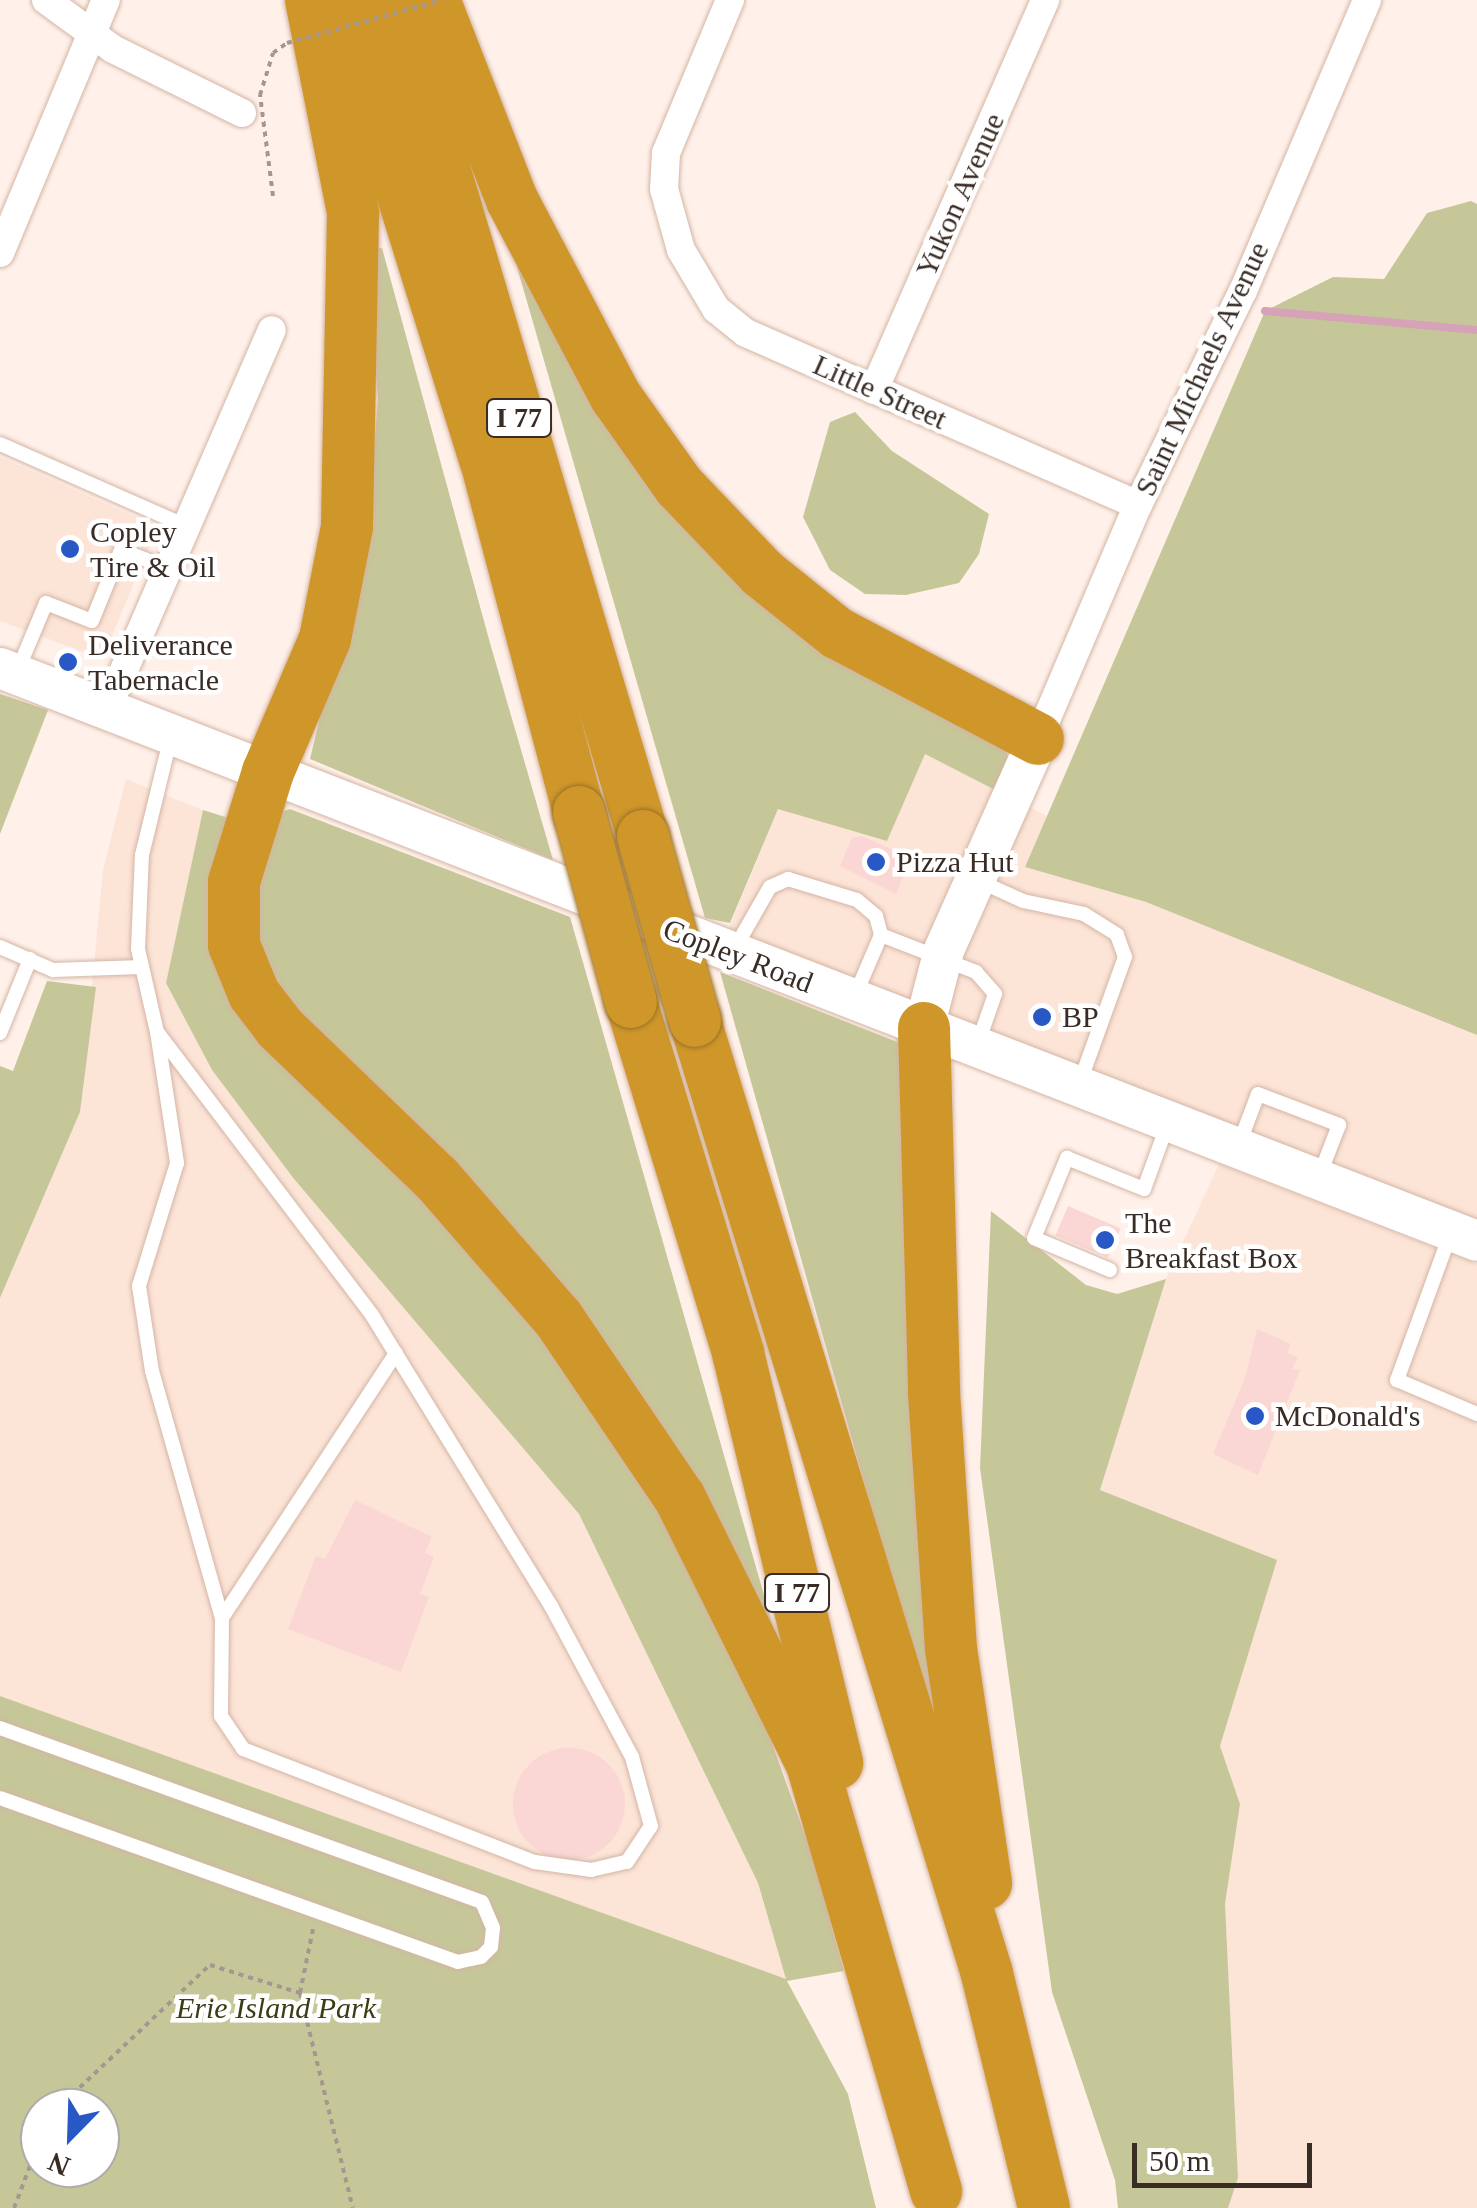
<!DOCTYPE html>
<html>
<head>
<meta charset="utf-8">
<style>
  body { margin:0 }
  #map { position:relative; width:1477px; height:2208px; overflow:hidden; background:#fff1ea; font-family:Georgia,serif }
  div>[style] { position:absolute }
  .built>* { inset:0; background:#fce4d7 }
  .green>* { inset:0; background:#c6c799 }
  .stream>* { height:8px; margin:-4px; padding:0 4px; transform-origin:4px; border-radius:4px; background:#d6a2b8 }
  .building>* { inset:0; background:#fad6d4; transform-origin:0 0 }
  .round { border-radius:50% }
  .path>* { height:4px; margin-top:-2px; transform-origin:0; background:repeating-linear-gradient(90deg,#a49790 0 5px,transparent 0 10px) }
  .roads { filter:drop-shadow(0 0 2px #d4b5a4) drop-shadow(0 0 2px #d4b5a4) }
  .lane>* { height:14px; margin:-7px; padding:0 7px; transform-origin:7px; border-radius:7px; background:#fff }
  .street>* { height:28px; margin:-14px; padding:0 14px; transform-origin:14px; border-radius:14px; background:#fff }
  .secondary>* { height:40px; margin:-20px; padding:0 20px; transform-origin:20px; border-radius:20px; background:#fff }
  .highway>* { height:52px; margin:-26px; padding:0 26px; transform-origin:26px; border-radius:26px; background:#cf972a }
  .path-bridge>* { height:4px; margin-top:-2px; transform-origin:0; background:repeating-linear-gradient(90deg,#a49790 0 5px,transparent 0 10px) }
  .bridges { filter:drop-shadow(0 0 2px #9a7228) drop-shadow(0 0 2px #9a7228) }
  .highway-bridge>* { height:52px; margin:-26px; padding:0 26px; transform-origin:26px; border-radius:26px; background:#cf972a }
  .dots>* { width:28px; height:28px; translate:-50% -50%; box-sizing:border-box; border:5px solid #fff; border-radius:50% }
  span { translate:-50% -50%; white-space:nowrap; text-align:center; line-height:1.15; -webkit-text-stroke:9px #fff; paint-order:stroke }
  .shield-label span { padding:2px 8px; background:#fff; border:2px solid; border-radius:8px; -webkit-text-stroke-width:0 }
  .shield-label { font-size:28px; color:#382c25; font-weight:700 }
  .street-label { font-size:30px; color:#382c25 }
  .poi-label { font-size:30px; color:#382c25 }
  .left { translate:0 -50%; text-align:left }
  .park-label { font-size:30px; color:#3d3c14; font-style:italic }
  .north { position:absolute; left:20px; top:2088px; width:100px; height:100px; box-sizing:border-box; background:#fff; border:2px solid #afaba8; border-radius:50%; rotate:203deg; font-size:28px; font-weight:700; line-height:40px; text-align:center; color:#382c25 }
  .north::after { content:''; display:block; margin:auto; width:35px; height:45px; background:#2857c6; clip-path:polygon(50% 0,100% 100%,50% 72%,0 100%) }
  .scale { position:absolute; left:1132px; top:2143px; width:180px; height:45px; box-sizing:border-box; border:5px solid #382c25; border-top:0; padding-left:12px; font-size:30px; line-height:35px; white-space:nowrap; color:#382c25; -webkit-text-stroke:8px #fff; paint-order:stroke }
</style>
</head>
<body>
<div id="map">
  <div class="built">
    <div style="clip-path:polygon(0 457px,158px 527px,102px 659px,0 621px)"></div>
    <div style="clip-path:polygon(925px 754px,1047px 816px,1025px 867px,1146px 902px,1477px 1035px,1477px 1226px,726px 935px,778px 809px)"></div>
    <div style="clip-path:polygon(126px 779px,203px 810px,166px 983px,212px 1070px,294px 1179px,579px 1514px,758px 1883px,787px 1980px,0 1696px,0 1298px,80px 1112px,103px 870px)"></div>
    <div style="clip-path:polygon(1219px 1164px,1477px 1264px,1477px 2208px,1228px 2208px,1238px 2178px,1225px 1904px,1240px 1804px,1220px 1746px,1276px 1561px,1100px 1490px,1166px 1279px)"></div>
  </div>
  <div class="green">
    <div style="clip-path:polygon(1471px 201px,1477px 204px,1477px 1035px,1146px 902px,1025px 867px,1265px 311px,1333px 277px,1384px 279px,1427px 213px)"></div>
    <div style="clip-path:polygon(382px 248px,490px 643px,553px 860px,310px 759px,369px 512px,378px 399px,366px 249px)"></div>
    <div style="clip-path:polygon(528px 264px,653px 479px,1001px 736px,1011px 766px,999px 792px,925px 754px,887px 841px,778px 809px,730px 923px,705px 918px,517px 267px)"></div>
    <div style="clip-path:polygon(855px 412px,892px 451px,989px 514px,979px 554px,959px 583px,906px 595px,865px 594px,830px 570px,803px 517px,830px 422px)"></div>
    <div style="clip-path:polygon(0 694px,48px 710px,0 834px)"></div>
    <div style="clip-path:polygon(290px 809px,570px 917px,776px 1637px,270px 995px,250px 886px,281px 812px)"></div>
    <div style="clip-path:polygon(evenodd,203px 810px,238px 821px,221px 962px,513px 1286px,727px 1618px,811px 1852px,844px 1971px,787px 1981px,848px 2094px,876px 2208px,0 2208px,0 1696px,786px 1979px,758px 1883px,579px 1514px,294px 1179px,212px 1070px,166px 983px,203px 810px,40px 2108px,100px 2108px,100px 2168px,40px 2168px,40px 2108px)"></div>
    <div style="clip-path:polygon(720px 972px,910px 1047px,933px 1707px,928px 1708px)"></div>
    <div style="clip-path:polygon(47px 981px,96px 987px,80px 1112px,0 1298px,0 1066px,13px 1071px)"></div>
    <div style="clip-path:polygon(991px 1211px,1086px 1285px,1117px 1294px,1166px 1279px,1100px 1490px,1277px 1560px,1220px 1746px,1240px 1804px,1225px 1904px,1238px 2178px,1228px 2208px,1118px 2208px,1115px 2180px,1052px 1992px,980px 1468px)"></div>
  </div>
  <div class="stream">
    <div style="left:1265px;top:311px;width:213px;rotate:5.1deg"></div>
  </div>
  <div class="building">
    <div style="clip-path:polygon(862px 836px,911px 858px,896px 894px,840px 866px,852px 838px)"></div>
    <div style="left:1068px;top:1206px;width:57px;height:32px;rotate:23deg"></div>
    <div style="clip-path:polygon(1257px 1329px,1291px 1344px,1287px 1353px,1298px 1357px,1292px 1369px,1300px 1370px,1258px 1475px,1213px 1454px,1245px 1378px)"></div>
    <div style="clip-path:polygon(355px 1500px,432px 1537px,425px 1553px,434px 1557px,420px 1594px,429px 1597px,401px 1672px,288px 1629px,316px 1556px,325px 1559px)"></div>
    <div class="round" style="left:513px;top:1748px;width:112px;height:112px"></div>
  </div>
  <div class="path">
    <div style="left:313px;top:1929px;width:65px;rotate:101.5deg"></div>
    <div style="left:300px;top:1993px;width:221px;rotate:76.2deg"></div>
    <div style="left:58px;top:2108px;width:209px;rotate:-43.3deg"></div>
    <div style="left:210px;top:1965px;width:94px;rotate:17.3deg"></div>
    <div style="left:14px;top:2208px;width:73px;rotate:-69.1deg"></div>
  </div>
  <div class="roads">
    <div class="lane">
      <div style="left:0;top:444px;width:203px;rotate:23.8deg"></div>
      <div style="left:17px;top:672px;width:75px;rotate:-67.2deg"></div>
      <div style="left:46px;top:603px;width:49px;rotate:21.4deg"></div>
      <div style="left:92px;top:621px;width:77px;rotate:-67.8deg"></div>
      <div style="left:121px;top:550px;width:50px;rotate:21deg"></div>
      <div style="left:977px;top:880px;width:51px;rotate:24.5deg"></div>
      <div style="left:1023px;top:901px;width:62px;rotate:12deg"></div>
      <div style="left:1084px;top:914px;width:39px;rotate:32deg"></div>
      <div style="left:1117px;top:935px;width:23px;rotate:70deg"></div>
      <div style="left:1125px;top:957px;width:133px;rotate:109.8deg"></div>
      <div style="left:0;top:947px;width:58px;rotate:23.5deg"></div>
      <div style="left:53px;top:970px;width:89px;rotate:-1.9deg"></div>
      <div style="left:735px;top:948px;width:70px;rotate:-60.2deg"></div>
      <div style="left:770px;top:887px;width:20px;rotate:-24deg"></div>
      <div style="left:788px;top:879px;width:72px;rotate:16.9deg"></div>
      <div style="left:857px;top:900px;width:25px;rotate:40deg"></div>
      <div style="left:876px;top:916px;width:20px;rotate:75deg"></div>
      <div style="left:881px;top:935px;width:102px;rotate:21.3deg"></div>
      <div style="left:976px;top:972px;width:29px;rotate:49deg"></div>
      <div style="left:995px;top:994px;width:52px;rotate:109.1deg"></div>
      <div style="left:854px;top:998px;width:69px;rotate:-66.8deg"></div>
      <div style="left:157px;top:1032px;width:133px;rotate:81.3deg"></div>
      <div style="left:177px;top:1163px;width:129px;rotate:107.2deg"></div>
      <div style="left:139px;top:1286px;width:86px;rotate:81.3deg"></div>
      <div style="left:152px;top:1371px;width:257px;rotate:74.2deg"></div>
      <div style="left:222px;top:1618px;width:98px;rotate:90.6deg"></div>
      <div style="left:221px;top:1716px;width:40px;rotate:56deg"></div>
      <div style="left:243px;top:1749px;width:313px;rotate:21.2deg"></div>
      <div style="left:535px;top:1862px;width:57px;rotate:8.1deg"></div>
      <div style="left:591px;top:1870px;width:37px;rotate:-13deg"></div>
      <div style="left:627px;top:1862px;width:43px;rotate:-56.3deg"></div>
      <div style="left:651px;top:1826px;width:72px;rotate:-105.4deg"></div>
      <div style="left:632px;top:1757px;width:171px;rotate:-118.2deg"></div>
      <div style="left:551px;top:1606px;width:342px;rotate:-121.6deg"></div>
      <div style="left:372px;top:1315px;width:355px;rotate:-127.2deg"></div>
      <div style="left:157px;top:1032px;width:85px;rotate:-102.9deg"></div>
      <div style="left:138px;top:949px;width:94px;rotate:-87.6deg"></div>
      <div style="left:142px;top:855px;width:118px;rotate:-76.3deg"></div>
      <div style="left:0;top:1033px;width:80px;rotate:-67.9deg"></div>
      <div style="left:1239px;top:1144px;width:53px;rotate:-69.2deg"></div>
      <div style="left:1258px;top:1094px;width:87px;rotate:20.9deg"></div>
      <div style="left:1339px;top:1125px;width:53px;rotate:111.2deg"></div>
      <div style="left:1451px;top:1232px;width:158px;rotate:110deg"></div>
      <div style="left:1397px;top:1380px;width:87px;rotate:23deg"></div>
      <div style="left:1110px;top:1270px;width:82px;rotate:-157.2deg"></div>
      <div style="left:1034px;top:1238px;width:87px;rotate:-67.6deg"></div>
      <div style="left:1067px;top:1158px;width:83px;rotate:21.9deg"></div>
      <div style="left:1144px;top:1189px;width:70px;rotate:-70deg"></div>
      <div style="left:222px;top:1618px;width:317px;rotate:-56.7deg"></div>
      <div style="left:0;top:1728px;width:512px;rotate:19.85deg"></div>
      <div style="left:482px;top:1902px;width:28px;rotate:67deg"></div>
      <div style="left:493px;top:1928px;width:19px;rotate:96deg"></div>
      <div style="left:491px;top:1947px;width:14px;rotate:135deg"></div>
      <div style="left:481px;top:1957px;width:24px;rotate:168deg"></div>
      <div style="left:458px;top:1962px;width:486px;rotate:-160.3deg"></div>
    </div>
    <div class="street">
      <div style="left:46px;top:0;width:83px;rotate:36.2deg"></div>
      <div style="left:113px;top:49px;width:144px;rotate:26.4deg"></div>
      <div style="left:730px;top:0;width:166px;rotate:112.7deg"></div>
      <div style="left:666px;top:153px;width:36px;rotate:93deg"></div>
      <div style="left:664px;top:189px;width:63px;rotate:74.4deg"></div>
      <div style="left:681px;top:250px;width:69px;rotate:59.3deg"></div>
      <div style="left:716px;top:309px;width:38px;rotate:39deg"></div>
      <div style="left:746px;top:333px;width:428px;rotate:23.7deg"></div>
      <div style="left:0;top:253px;width:274px;rotate:-67.3deg"></div>
      <div style="left:874px;top:390px;width:426px;rotate:-66.3deg"></div>
      <div style="left:107px;top:709px;width:413px;rotate:-66.5deg"></div>
      <div style="left:1038px;top:739px;width:254px;rotate:-66.9deg"></div>
      <div style="left:1138px;top:505px;width:238px;rotate:-63.9deg"></div>
      <div style="left:1243px;top:291px;width:316px;rotate:-66.9deg"></div>
    </div>
    <div class="secondary">
      <div style="left:0;top:668px;width:1584px;rotate:21.2deg"></div>
      <div style="left:924px;top:1028px;width:81px;rotate:-75.6deg"></div>
      <div style="left:944px;top:950px;width:231px;rotate:-66deg"></div>
    </div>
    <div class="highway">
      <div style="left:311px;top:0;width:217px;rotate:78.8deg"></div>
      <div style="left:353px;top:213px;width:314px;rotate:91.1deg"></div>
      <div style="left:347px;top:527px;width:114px;rotate:101.1deg"></div>
      <div style="left:325px;top:639px;width:145px;rotate:113.2deg"></div>
      <div style="left:268px;top:772px;width:115px;rotate:107.2deg"></div>
      <div style="left:234px;top:882px;width:63px;rotate:90deg"></div>
      <div style="left:234px;top:945px;width:53px;rotate:67.8deg"></div>
      <div style="left:254px;top:994px;width:43px;rotate:52.6deg"></div>
      <div style="left:280px;top:1028px;width:218px;rotate:43.9deg"></div>
      <div style="left:437px;top:1179px;width:184px;rotate:49deg"></div>
      <div style="left:558px;top:1318px;width:217px;rotate:55.9deg"></div>
      <div style="left:680px;top:1498px;width:297px;rotate:63.6deg"></div>
      <div style="left:812px;top:1764px;width:445px;rotate:73.8deg"></div>
      <div style="left:342px;top:0;width:483px;rotate:72.7deg"></div>
      <div style="left:486px;top:461px;width:363px;rotate:75.2deg"></div>
      <div style="left:394px;top:0;width:872px;rotate:73.41deg"></div>
      <div style="left:434px;top:0;width:215px;rotate:68.7deg"></div>
      <div style="left:512px;top:200px;width:223px;rotate:62.2deg"></div>
      <div style="left:616px;top:397px;width:109px;rotate:54.7deg"></div>
      <div style="left:679px;top:486px;width:120px;rotate:46.3deg"></div>
      <div style="left:762px;top:573px;width:96px;rotate:38.7deg"></div>
      <div style="left:837px;top:633px;width:227px;rotate:27.8deg"></div>
      <div style="left:631px;top:1002px;width:367px;rotate:73deg"></div>
      <div style="left:738px;top:1353px;width:422px;rotate:76.4deg"></div>
      <div style="left:695px;top:1021px;width:997px;rotate:72.96deg"></div>
      <div style="left:987px;top:1974px;width:241px;rotate:76.3deg"></div>
      <div style="left:924px;top:1028px;width:365px;rotate:88.4deg"></div>
      <div style="left:934px;top:1393px;width:257px;rotate:86.2deg"></div>
      <div style="left:951px;top:1649px;width:237px;rotate:81.5deg"></div>
    </div>
  </div>
  <div class="path-bridge">
    <div style="left:273px;top:196px;width:102px;rotate:-97.3deg"></div>
    <div style="left:260px;top:95px;width:44px;rotate:-72.8deg"></div>
    <div style="left:273px;top:53px;width:17px;rotate:-36deg"></div>
    <div style="left:287px;top:43px;width:161px;rotate:-15.5deg"></div>
  </div>
  <div class="bridges">
    <div class="highway-bridge">
      <div style="left:579px;top:812px;width:197px;rotate:74.7deg"></div>
      <div style="left:643px;top:836px;width:192px;rotate:74.3deg"></div>
    </div>
  </div>
  <div class="dots">
    <div style="left:70px;top:549px;background:#2857c6"></div>
    <div style="left:68px;top:662px;background:#2857c6"></div>
    <div style="left:876px;top:862px;background:#2857c6"></div>
    <div style="left:1042px;top:1017px;background:#2857c6"></div>
    <div style="left:1105px;top:1240px;background:#2857c6"></div>
    <div style="left:1255px;top:1416px;background:#2857c6"></div>
  </div>
  <div class="shield-label">
    <span style="left:519px;top:418px">I 77</span>
    <span style="left:797px;top:1593px">I 77</span>
  </div>
  <div class="street-label">
    <span style="left:960px;top:195px;rotate:-66deg">Yukon Avenue</span>
    <span style="left:1202px;top:369px;rotate:-65deg">Saint Michaels Avenue</span>
    <span style="left:880px;top:392px;rotate:24deg">Little Street</span>
    <span style="left:738px;top:956px;rotate:21deg">Copley Road</span>
  </div>
  <div class="poi-label">
    <span class="left" style="left:90px;top:549px">Copley<br>Tire &amp; Oil</span>
    <span class="left" style="left:88px;top:662px">Deliverance<br>Tabernacle</span>
    <span class="left" style="left:896px;top:862px">Pizza Hut</span>
    <span class="left" style="left:1062px;top:1017px">BP</span>
    <span class="left" style="left:1125px;top:1240px">The<br>Breakfast Box</span>
    <span class="left" style="left:1275px;top:1416px">McDonald's</span>
  </div>
  <div class="park-label">
    <span style="left:276px;top:2008px">Erie Island Park</span>
  </div>
  <div class="north">N</div>
  <div class="scale">50 m</div>
</div>
</body>
</html>
